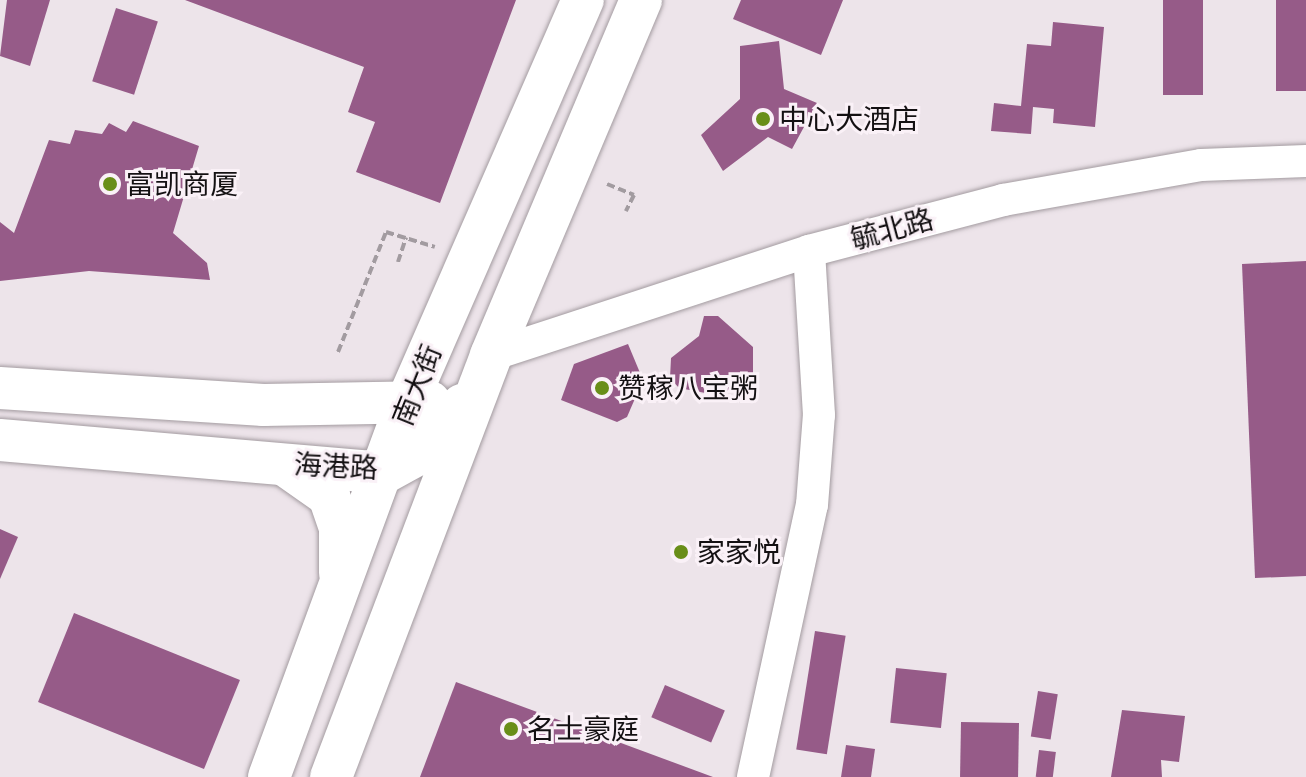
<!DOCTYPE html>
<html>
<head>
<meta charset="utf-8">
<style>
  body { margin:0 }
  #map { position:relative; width:1306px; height:777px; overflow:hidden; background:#ede4ea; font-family:Montserrat,"Noto Sans SC",sans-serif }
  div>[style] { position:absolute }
  .building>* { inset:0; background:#965b88; transform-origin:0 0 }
  .path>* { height:4px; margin-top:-2px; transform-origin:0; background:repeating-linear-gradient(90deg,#a29ba0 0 8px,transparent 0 12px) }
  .roads { filter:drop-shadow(0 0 2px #a39ba0) drop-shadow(0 0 2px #a39ba0) }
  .minor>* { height:32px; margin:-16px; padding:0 16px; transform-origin:16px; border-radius:16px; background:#fff }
  .major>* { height:42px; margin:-21px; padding:0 21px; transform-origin:21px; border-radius:21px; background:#fff }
  .dots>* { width:22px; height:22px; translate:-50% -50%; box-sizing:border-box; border:4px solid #faf1f7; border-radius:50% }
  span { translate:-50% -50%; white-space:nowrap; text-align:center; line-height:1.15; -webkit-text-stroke:6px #faf1f7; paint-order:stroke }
  .poi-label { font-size:28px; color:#141113 }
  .left { translate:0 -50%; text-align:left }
  .street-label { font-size:28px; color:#141113 }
</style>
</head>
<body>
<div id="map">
  <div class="building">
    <div style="clip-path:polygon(7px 0,50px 0,30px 66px,0 56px)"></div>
    <div style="clip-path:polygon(185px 0,516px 0,440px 203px,356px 172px,375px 122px,348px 112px,364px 67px)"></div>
    <div style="clip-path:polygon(741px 0,843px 0,821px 55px,733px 19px)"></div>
    <div style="left:1163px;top:0;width:40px;height:95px"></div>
    <div style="left:1276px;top:0;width:30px;height:91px"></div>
    <div style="left:116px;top:8px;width:44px;height:77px;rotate:18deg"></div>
    <div style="clip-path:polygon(1053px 22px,1104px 27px,1095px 127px,1053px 123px,1054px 109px,1033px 107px,1031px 134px,991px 131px,994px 103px,1021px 106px,1027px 44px,1051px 46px)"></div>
    <div style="clip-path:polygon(779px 41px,784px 89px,817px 103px,792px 149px,768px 137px,723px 171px,701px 135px,740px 99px,740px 46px)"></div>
    <div style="clip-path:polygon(133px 121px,199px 146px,173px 233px,207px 263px,210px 280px,89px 271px,0 281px,0 222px,14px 233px,49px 140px,70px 144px,75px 130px,102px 134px,109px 123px,126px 132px)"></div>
    <div style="clip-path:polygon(1306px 261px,1306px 576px,1255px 578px,1242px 264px)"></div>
    <div style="clip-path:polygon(704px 316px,718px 316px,753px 347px,753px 381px,716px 395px,679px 388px,670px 378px,671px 358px,699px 336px)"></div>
    <div style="clip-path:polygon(628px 344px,643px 380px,627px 417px,617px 422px,561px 400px,574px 364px)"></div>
    <div style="clip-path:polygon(0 529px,18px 537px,0 579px)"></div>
    <div style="left:74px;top:613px;width:179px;height:96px;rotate:22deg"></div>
    <div style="left:815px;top:631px;width:31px;height:120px;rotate:9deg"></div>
    <div style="left:896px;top:668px;width:51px;height:55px;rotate:6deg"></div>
    <div style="clip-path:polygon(456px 682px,713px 777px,420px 777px)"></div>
    <div style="left:665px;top:685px;width:65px;height:35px;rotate:23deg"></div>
    <div style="left:1038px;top:691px;width:20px;height:46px;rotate:9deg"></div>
    <div style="clip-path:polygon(1122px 710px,1185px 716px,1179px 762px,1161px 760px,1162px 777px,1111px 777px)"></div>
    <div style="left:961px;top:722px;width:58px;height:55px;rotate:1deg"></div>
    <div style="clip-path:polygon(846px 745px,875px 749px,871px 777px,841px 777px)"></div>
    <div style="left:1039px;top:750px;width:17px;height:27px;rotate:7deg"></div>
  </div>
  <div class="path">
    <div style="left:607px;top:184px;width:29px;rotate:22deg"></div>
    <div style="left:634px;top:195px;width:18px;rotate:117deg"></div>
    <div style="left:398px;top:262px;width:26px;rotate:-72deg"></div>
    <div style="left:338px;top:352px;width:129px;rotate:-68.2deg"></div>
    <div style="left:386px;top:232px;width:51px;rotate:17deg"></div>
  </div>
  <div class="roads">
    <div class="minor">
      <div style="left:491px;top:355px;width:335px;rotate:-18.1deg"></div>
      <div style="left:809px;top:251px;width:201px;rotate:-14.7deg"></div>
      <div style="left:1003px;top:200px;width:201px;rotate:-10deg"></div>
      <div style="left:1201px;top:165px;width:105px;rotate:-2.2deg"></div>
      <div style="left:753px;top:777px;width:278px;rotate:-77.8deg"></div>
      <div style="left:812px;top:505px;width:90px;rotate:-85.6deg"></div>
      <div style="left:819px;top:415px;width:164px;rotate:-93.5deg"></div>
    </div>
    <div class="major">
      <div style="left:0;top:388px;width:264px;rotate:3.7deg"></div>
      <div style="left:263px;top:405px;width:167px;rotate:-1deg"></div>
      <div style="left:0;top:440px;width:385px;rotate:4.9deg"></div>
      <div style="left:384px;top:473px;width:39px;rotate:-29deg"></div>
      <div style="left:418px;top:454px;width:66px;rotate:-48.1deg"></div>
      <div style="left:285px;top:465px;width:54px;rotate:35.2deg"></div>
      <div style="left:329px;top:496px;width:34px;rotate:71deg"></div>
      <div style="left:340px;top:528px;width:45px;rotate:90deg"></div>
      <div style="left:269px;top:777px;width:394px;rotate:-69.8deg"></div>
      <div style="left:405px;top:407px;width:444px;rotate:-66.4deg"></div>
      <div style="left:331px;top:777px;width:451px;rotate:-69.2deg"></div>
      <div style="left:491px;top:355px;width:385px;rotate:-67.1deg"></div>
    </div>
  </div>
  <div class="dots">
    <div style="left:763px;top:119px;background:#698e19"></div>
    <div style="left:110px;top:184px;background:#698e19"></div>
    <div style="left:602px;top:388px;background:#698e19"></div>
    <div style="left:681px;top:552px;background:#698e19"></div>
    <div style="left:511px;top:729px;background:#698e19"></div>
  </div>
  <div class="poi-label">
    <span class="left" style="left:779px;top:119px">中心大酒店</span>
    <span class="left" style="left:126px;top:184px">富凯商厦</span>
    <span class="left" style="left:618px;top:388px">赞稼八宝粥</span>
    <span class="left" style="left:697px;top:552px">家家悦</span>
    <span class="left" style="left:527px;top:729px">名士豪庭</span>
  </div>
  <div class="street-label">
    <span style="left:892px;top:229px;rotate:-15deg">毓北路</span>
    <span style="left:417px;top:385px;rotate:-68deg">南大街</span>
    <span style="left:336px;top:466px;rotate:3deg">海港路</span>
  </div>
</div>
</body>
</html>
